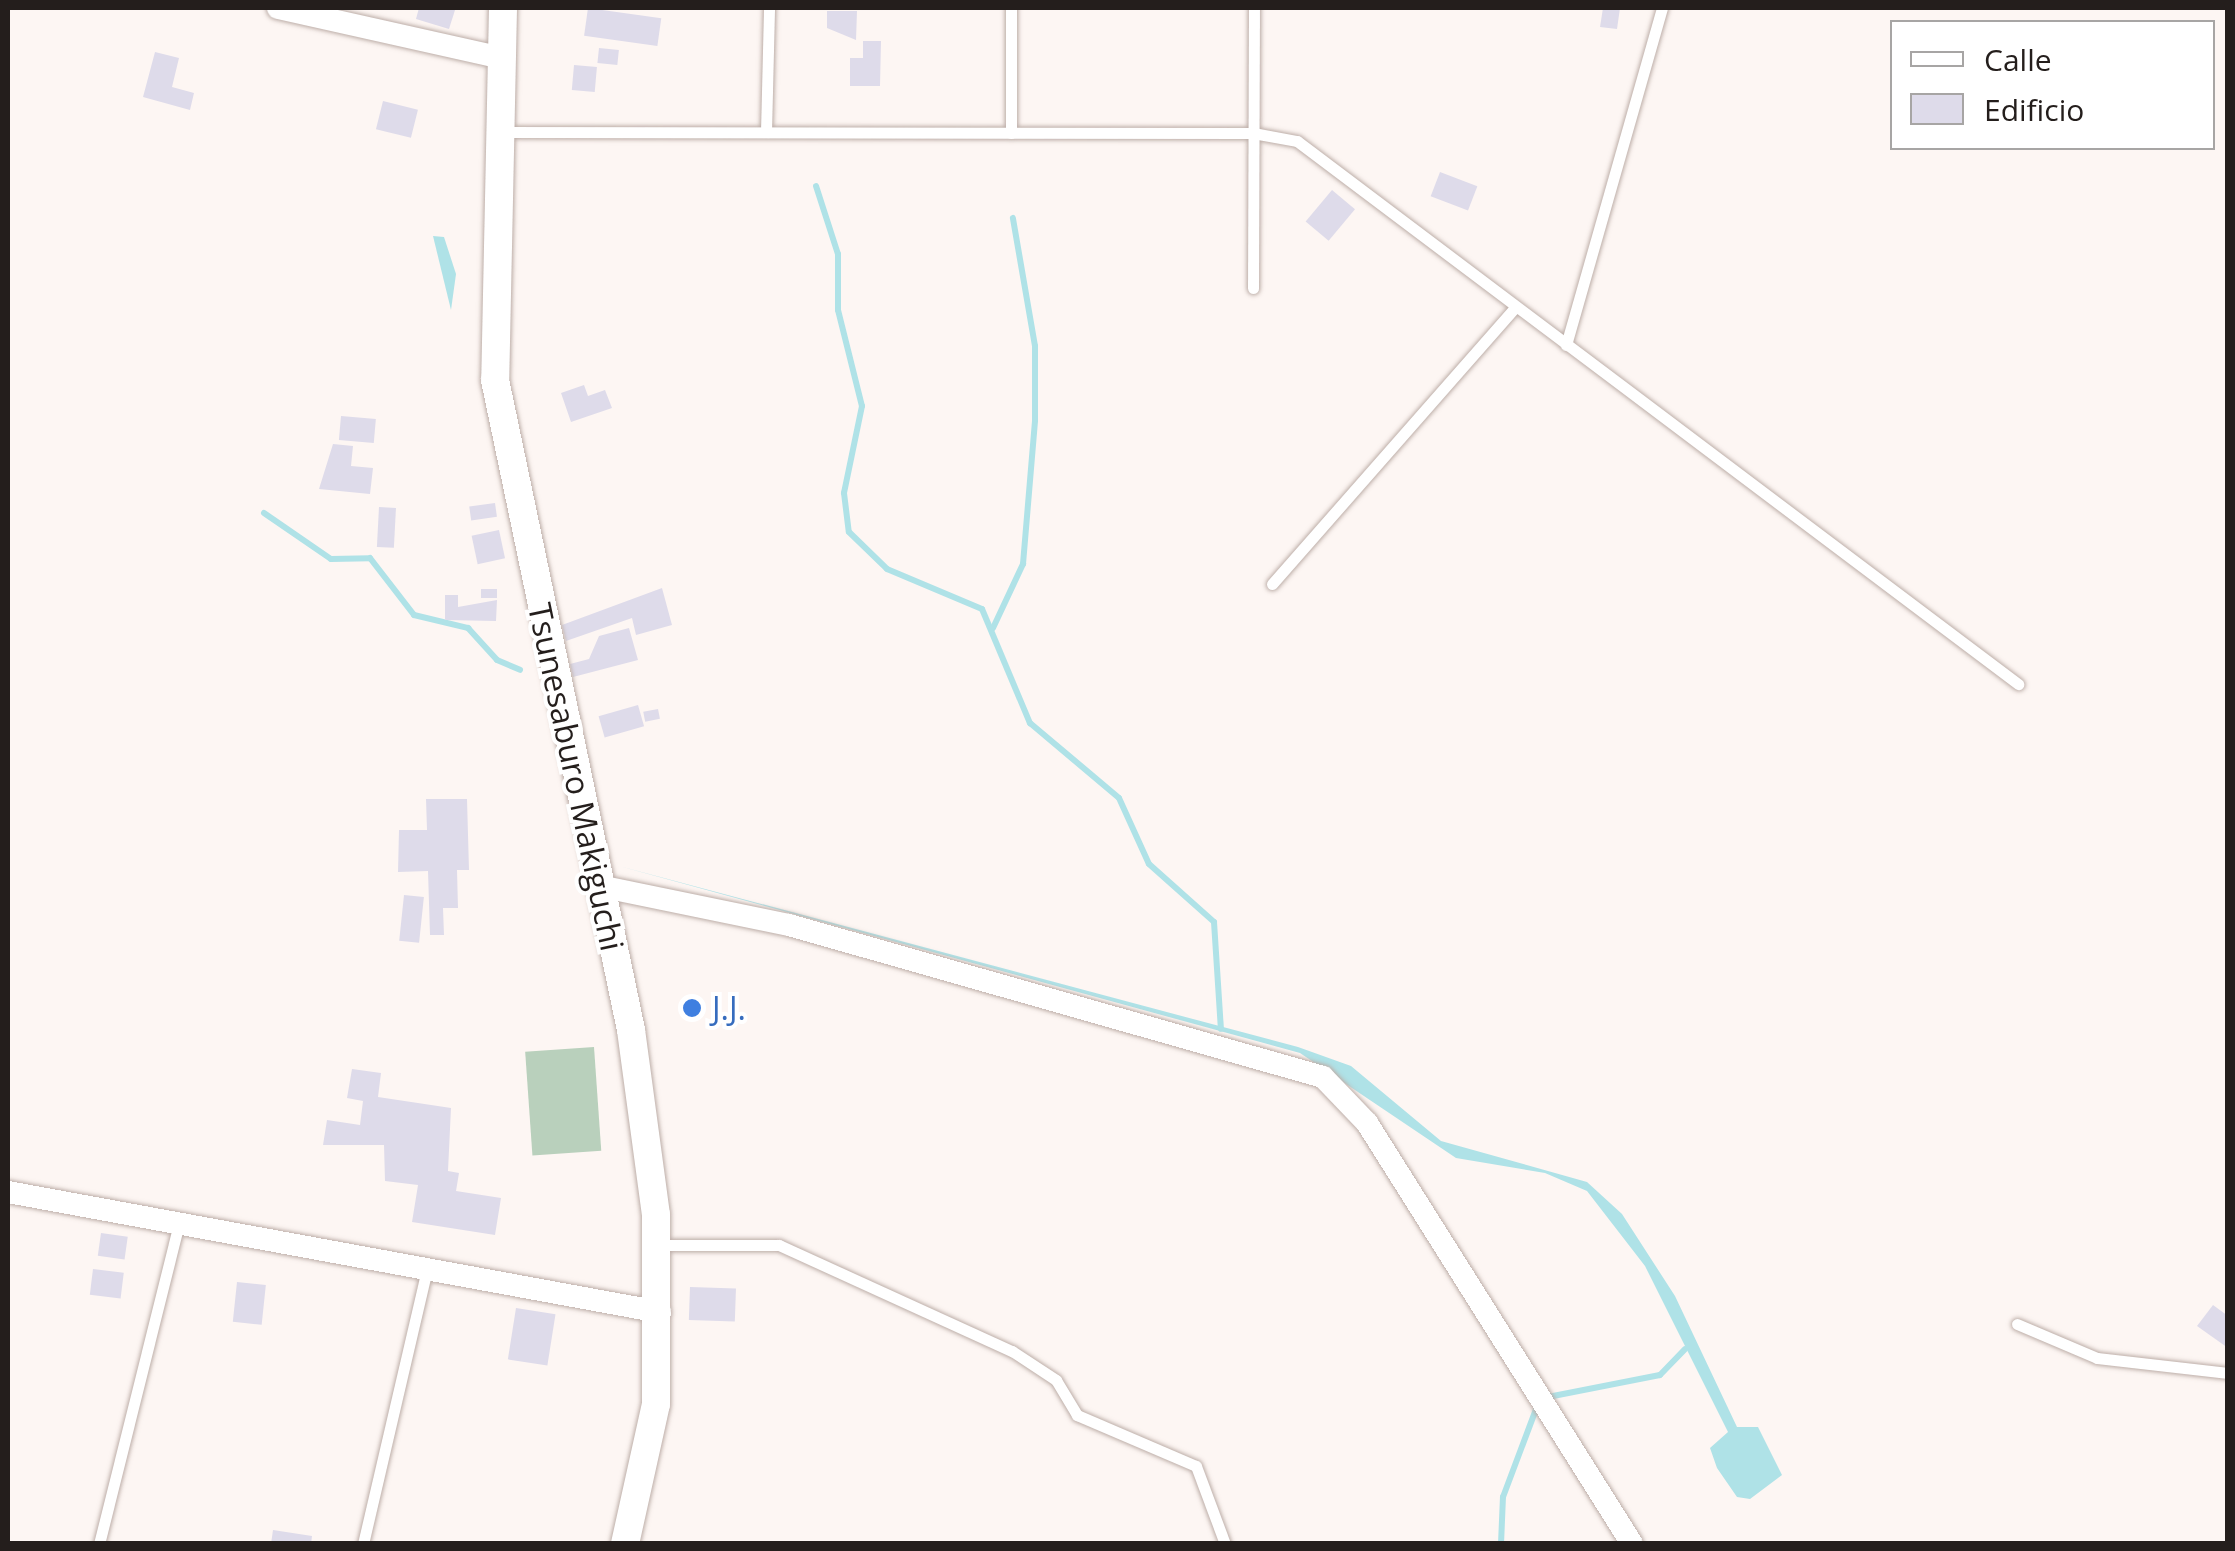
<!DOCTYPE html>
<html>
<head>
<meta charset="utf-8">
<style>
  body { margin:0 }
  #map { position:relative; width:2235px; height:1551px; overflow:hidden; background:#fdf6f3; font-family:"Open Sans",sans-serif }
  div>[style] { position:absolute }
  .green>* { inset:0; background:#b9d0bc; transform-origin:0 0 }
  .water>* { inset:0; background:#afe2e7 }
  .stream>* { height:6px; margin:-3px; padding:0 3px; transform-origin:3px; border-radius:3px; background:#afe2e7 }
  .building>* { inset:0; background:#dedbea; transform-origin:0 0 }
  .roads { filter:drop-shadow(0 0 2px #bdaea8) drop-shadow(0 0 2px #bdaea8) }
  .service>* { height:11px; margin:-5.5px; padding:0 5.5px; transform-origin:5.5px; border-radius:5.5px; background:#fff }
  .minor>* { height:22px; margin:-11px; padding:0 11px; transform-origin:11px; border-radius:11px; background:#fff }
  .tertiary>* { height:28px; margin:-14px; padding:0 14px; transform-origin:14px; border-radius:14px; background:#fff }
  .dots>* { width:28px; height:28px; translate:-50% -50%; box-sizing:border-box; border:5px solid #fff; border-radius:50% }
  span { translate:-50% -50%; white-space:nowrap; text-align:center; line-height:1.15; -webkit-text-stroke:8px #fff; paint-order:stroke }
  .street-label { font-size:32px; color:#241e1c }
  .shop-label { font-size:32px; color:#366cbe }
  .left { translate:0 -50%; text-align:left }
  .frame { position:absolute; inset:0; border:10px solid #241e1c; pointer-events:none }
  .legend { position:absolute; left:1890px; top:20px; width:325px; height:130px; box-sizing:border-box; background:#fff; border:2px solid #a7a5a4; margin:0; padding:12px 18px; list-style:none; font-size:30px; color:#241e1c }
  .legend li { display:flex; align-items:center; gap:20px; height:50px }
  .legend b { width:50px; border:2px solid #a7a5a4 }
</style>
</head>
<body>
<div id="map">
  <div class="green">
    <div style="left:594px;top:1047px;width:104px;height:69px;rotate:86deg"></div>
  </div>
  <div class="water">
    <div style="clip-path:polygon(433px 236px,444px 237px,456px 274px,451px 310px)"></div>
    <div style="clip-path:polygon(619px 866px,1298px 1047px,1351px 1066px,1441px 1141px,1587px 1182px,1622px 1214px,1675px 1296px,1737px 1427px,1758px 1427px,1782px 1475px,1750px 1499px,1737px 1497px,1717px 1468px,1710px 1448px,1728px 1432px,1645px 1266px,1587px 1191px,1545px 1173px,1456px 1158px,1300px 1053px)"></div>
  </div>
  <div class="stream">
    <div style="left:816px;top:186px;width:71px;rotate:72.1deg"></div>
    <div style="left:838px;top:254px;width:56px;rotate:90deg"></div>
    <div style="left:838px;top:310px;width:99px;rotate:76deg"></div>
    <div style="left:862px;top:406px;width:89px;rotate:101.7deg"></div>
    <div style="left:844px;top:493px;width:39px;rotate:83deg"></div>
    <div style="left:849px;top:532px;width:53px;rotate:44.2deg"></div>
    <div style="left:887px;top:569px;width:103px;rotate:22.8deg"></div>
    <div style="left:982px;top:609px;width:124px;rotate:67.2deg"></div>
    <div style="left:1030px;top:723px;width:116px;rotate:40.1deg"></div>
    <div style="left:1119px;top:798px;width:72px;rotate:65.6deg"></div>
    <div style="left:1149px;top:864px;width:87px;rotate:41.7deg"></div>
    <div style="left:1214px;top:922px;width:107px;rotate:86.3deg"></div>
    <div style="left:264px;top:513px;width:81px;rotate:34.5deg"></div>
    <div style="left:331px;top:559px;width:39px;rotate:-1deg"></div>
    <div style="left:370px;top:558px;width:72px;rotate:52.3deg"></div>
    <div style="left:414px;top:615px;width:56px;rotate:13.5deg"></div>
    <div style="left:468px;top:628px;width:43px;rotate:47.8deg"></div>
    <div style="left:497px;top:660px;width:25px;rotate:23deg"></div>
    <div style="left:993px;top:628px;width:71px;rotate:-64.9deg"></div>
    <div style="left:1023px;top:564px;width:144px;rotate:-85.2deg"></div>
    <div style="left:1035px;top:420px;width:74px;rotate:-90deg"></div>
    <div style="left:1035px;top:346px;width:130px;rotate:-99.8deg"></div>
    <div style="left:1548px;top:1397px;width:114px;rotate:-11.1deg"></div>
    <div style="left:1660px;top:1375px;width:36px;rotate:-46deg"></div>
    <div style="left:1501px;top:1544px;width:47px;rotate:-87.6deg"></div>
    <div style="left:1503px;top:1497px;width:99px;rotate:-69.4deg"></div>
  </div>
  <div class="building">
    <div style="clip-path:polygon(419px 8px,455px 10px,449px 29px,416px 19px)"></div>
    <div style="left:588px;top:8px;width:74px;height:28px;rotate:8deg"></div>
    <div style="clip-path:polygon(1603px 8px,1620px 8px,1617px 29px,1600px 27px)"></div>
    <div style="clip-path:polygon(827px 11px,857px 11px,856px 40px,827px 28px)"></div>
    <div style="clip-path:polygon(863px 41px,881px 41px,880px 86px,850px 86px,850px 58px,863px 58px)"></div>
    <div style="left:599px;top:48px;width:20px;height:15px;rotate:6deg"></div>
    <div style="clip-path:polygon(155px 52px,179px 58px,172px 87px,194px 93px,190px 110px,143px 97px)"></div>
    <div style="left:574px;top:65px;width:23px;height:25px;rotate:5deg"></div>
    <div style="left:383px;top:101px;width:36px;height:29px;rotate:14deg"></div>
    <div style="left:1440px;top:172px;width:40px;height:26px;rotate:21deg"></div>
    <div style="left:1332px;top:190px;width:30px;height:41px;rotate:40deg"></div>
    <div style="clip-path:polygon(584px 385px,588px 396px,605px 390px,612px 408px,571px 422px,561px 393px)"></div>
    <div style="left:341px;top:416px;width:35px;height:24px;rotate:5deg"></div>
    <div style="clip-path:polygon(333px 444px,353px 446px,351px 466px,373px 468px,370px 494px,319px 489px)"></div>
    <div style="left:495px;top:503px;width:14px;height:26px;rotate:82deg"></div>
    <div style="left:379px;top:507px;width:17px;height:40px;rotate:3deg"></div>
    <div style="left:499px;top:530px;width:29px;height:28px;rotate:78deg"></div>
    <div style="clip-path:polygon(662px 588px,672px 625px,636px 635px,632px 618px,566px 641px,562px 625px)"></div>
    <div style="left:481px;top:589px;width:16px;height:9px"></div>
    <div style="clip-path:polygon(445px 595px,458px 595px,458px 607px,497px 600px,496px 621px,445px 620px)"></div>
    <div style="clip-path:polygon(629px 628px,638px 660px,573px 677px,570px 664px,589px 659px,599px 636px)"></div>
    <div style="left:638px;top:705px;width:22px;height:41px;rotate:74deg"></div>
    <div style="left:658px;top:709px;width:10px;height:15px;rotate:79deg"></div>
    <div style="clip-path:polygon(426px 799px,467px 799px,469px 870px,457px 870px,458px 908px,443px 908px,444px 935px,430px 935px,428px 871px,398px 872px,399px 830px,427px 830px)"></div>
    <div style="left:404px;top:895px;width:20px;height:46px;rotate:6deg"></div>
    <div style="clip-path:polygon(352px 1069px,381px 1073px,378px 1097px,451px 1108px,448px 1171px,459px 1173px,456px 1191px,501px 1198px,495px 1235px,412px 1222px,418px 1185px,385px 1181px,384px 1145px,323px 1145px,327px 1120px,360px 1125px,363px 1101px,347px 1098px)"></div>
    <div style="left:101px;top:1233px;width:27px;height:23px;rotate:8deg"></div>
    <div style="left:93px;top:1269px;width:31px;height:26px;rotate:7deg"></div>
    <div style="left:237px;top:1282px;width:29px;height:40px;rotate:6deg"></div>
    <div style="left:690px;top:1287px;width:46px;height:33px;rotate:2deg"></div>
    <div style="clip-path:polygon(2213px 1305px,2228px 1316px,2228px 1348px,2197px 1326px)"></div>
    <div style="left:516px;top:1308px;width:40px;height:52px;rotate:9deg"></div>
    <div style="clip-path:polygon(273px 1530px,312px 1536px,311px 1544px,271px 1544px)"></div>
  </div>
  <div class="roads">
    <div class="service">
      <div style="left:1011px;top:8px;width:125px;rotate:90deg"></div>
      <div style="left:502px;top:132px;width:751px;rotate:0.08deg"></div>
      <div style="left:1253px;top:133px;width:45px;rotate:10.3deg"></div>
      <div style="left:1297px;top:141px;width:903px;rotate:36.98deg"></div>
      <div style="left:766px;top:132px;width:124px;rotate:-88.6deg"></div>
      <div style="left:1253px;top:288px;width:280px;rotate:-89.8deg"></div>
      <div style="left:1566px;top:345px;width:350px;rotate:-74.1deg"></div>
      <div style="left:1272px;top:584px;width:368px;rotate:-48.7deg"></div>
      <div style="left:658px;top:1245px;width:121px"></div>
      <div style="left:779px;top:1245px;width:256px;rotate:24.5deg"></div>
      <div style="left:1012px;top:1351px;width:53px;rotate:33.4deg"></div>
      <div style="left:1056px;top:1380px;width:41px;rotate:59deg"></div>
      <div style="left:1077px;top:1415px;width:129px;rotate:23.2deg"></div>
      <div style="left:1196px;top:1466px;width:83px;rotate:69.6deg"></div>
      <div style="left:2017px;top:1324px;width:87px;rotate:23deg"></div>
      <div style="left:2097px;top:1358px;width:132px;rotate:6.5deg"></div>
      <div style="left:99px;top:1544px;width:330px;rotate:-76deg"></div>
      <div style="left:363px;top:1544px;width:282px;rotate:-76.9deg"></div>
    </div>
    <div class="minor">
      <div style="left:278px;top:8px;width:229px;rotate:12.6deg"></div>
      <div style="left:599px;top:886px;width:194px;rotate:11.6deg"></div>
      <div style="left:789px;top:925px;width:555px;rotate:15.89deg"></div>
      <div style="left:1323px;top:1077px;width:64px;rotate:46.3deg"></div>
      <div style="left:1367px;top:1123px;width:497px;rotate:57.8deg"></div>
      <div style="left:8px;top:1192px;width:663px;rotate:10.43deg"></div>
    </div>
    <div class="tertiary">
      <div style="left:503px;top:8px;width:372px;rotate:91.2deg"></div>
      <div style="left:495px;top:380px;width:664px;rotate:78.18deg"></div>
      <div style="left:631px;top:1030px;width:187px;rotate:82.3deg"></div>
      <div style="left:656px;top:1215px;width:189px;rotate:90deg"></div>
      <div style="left:656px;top:1404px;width:143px;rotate:102.5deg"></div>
    </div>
  </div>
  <div class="dots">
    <div style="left:692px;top:1008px;background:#3f7fe0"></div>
  </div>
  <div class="street-label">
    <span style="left:576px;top:777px;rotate:78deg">Tsunesaburo Makiguchi</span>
  </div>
  <div class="shop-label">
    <span class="left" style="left:712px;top:1008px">J.J.</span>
  </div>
  <div class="frame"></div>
  <ul class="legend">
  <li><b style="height:12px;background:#fff"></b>Calle</li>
  <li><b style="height:28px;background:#dedbea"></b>Edificio</li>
  </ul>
</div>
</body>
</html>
